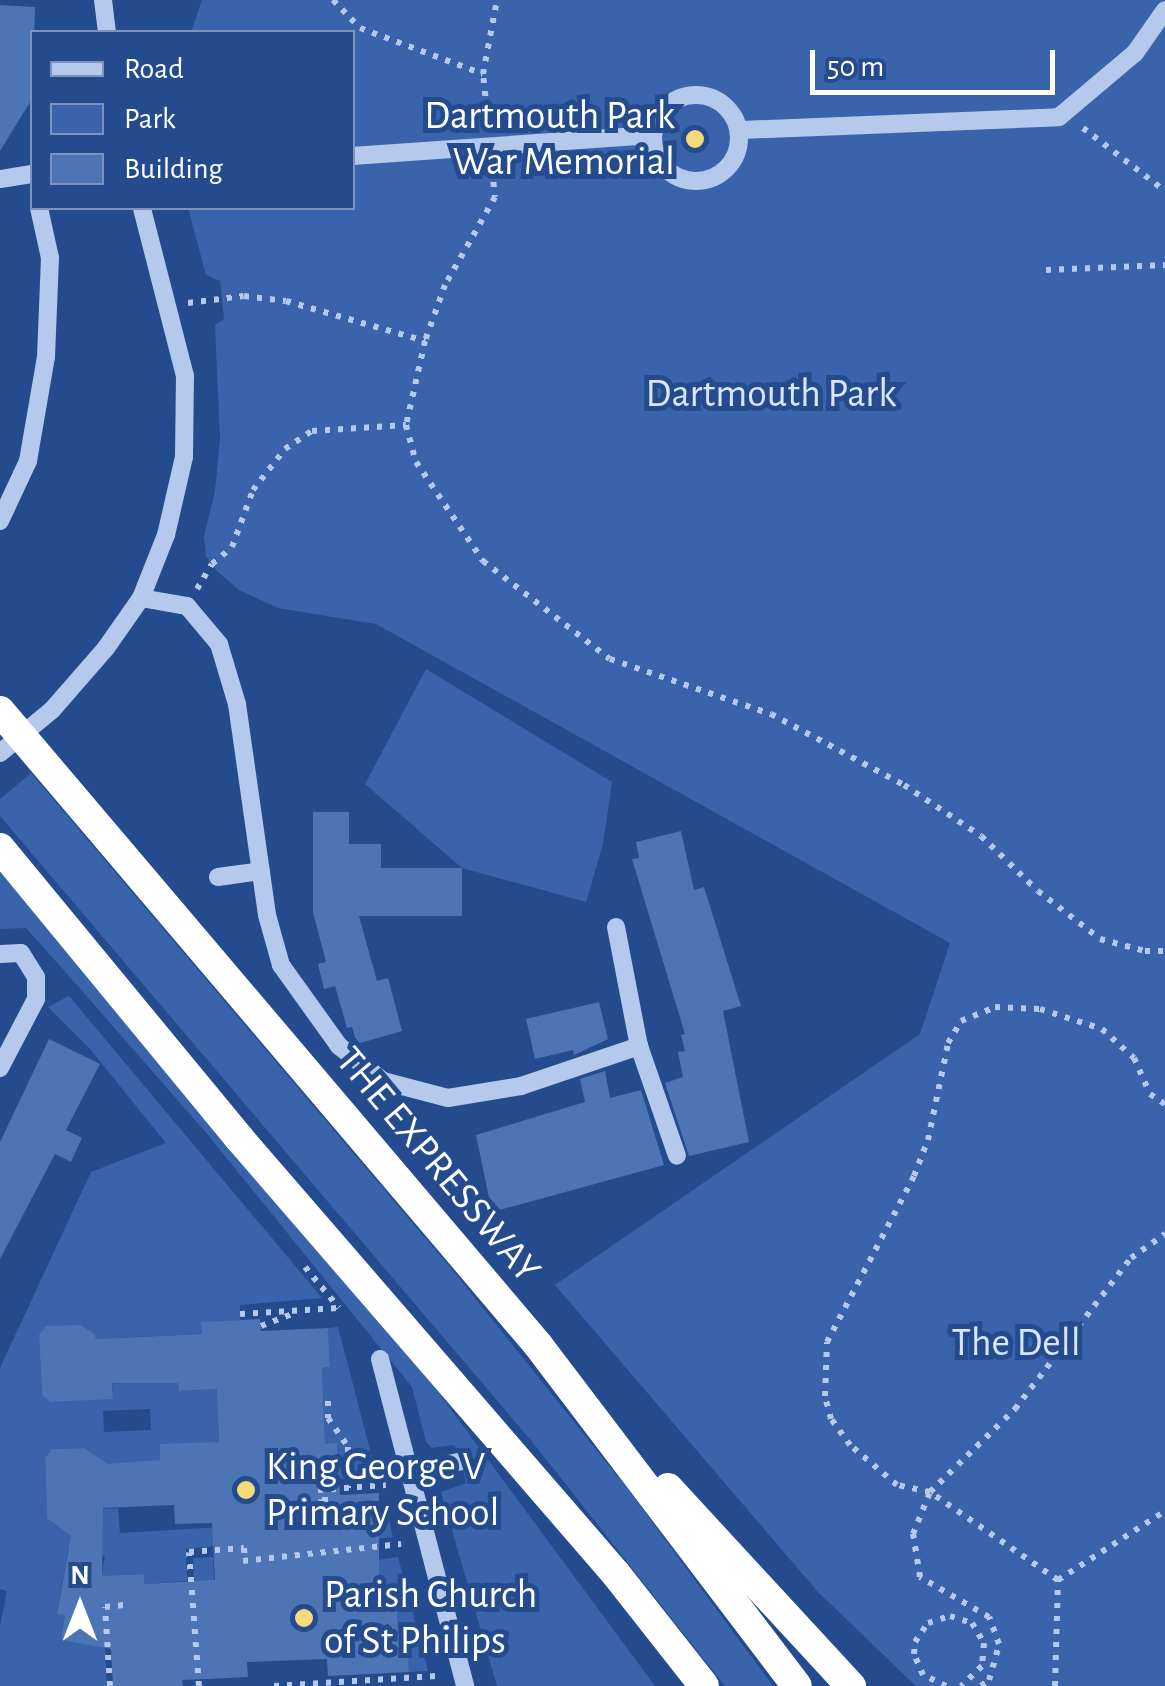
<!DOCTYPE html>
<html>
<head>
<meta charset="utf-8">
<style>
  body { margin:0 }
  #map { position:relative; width:1165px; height:1686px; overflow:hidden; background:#244b8e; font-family:"Alegreya Sans",sans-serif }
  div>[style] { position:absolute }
  .green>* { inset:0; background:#3964ab; transform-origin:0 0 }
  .building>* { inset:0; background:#4d74b5 }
  .path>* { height:6px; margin-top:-3px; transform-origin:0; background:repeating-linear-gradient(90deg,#b4c9eb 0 5px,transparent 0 13px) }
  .minor>* { height:18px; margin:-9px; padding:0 9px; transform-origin:9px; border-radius:9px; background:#b4c9eb }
  .minor>.ring { margin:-9px; padding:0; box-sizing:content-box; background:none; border:18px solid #b4c9eb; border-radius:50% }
  .highway>* { height:30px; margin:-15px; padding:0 15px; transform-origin:15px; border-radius:15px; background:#fff }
  .dots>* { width:28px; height:28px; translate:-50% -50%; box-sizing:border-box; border:5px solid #244b8e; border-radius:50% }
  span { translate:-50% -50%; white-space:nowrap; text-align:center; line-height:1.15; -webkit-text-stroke:10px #244b8e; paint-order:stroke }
  .poi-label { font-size:40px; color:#fff }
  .right { translate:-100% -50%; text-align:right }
  .left { translate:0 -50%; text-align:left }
  .park-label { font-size:40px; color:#d9e5f8 }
  .street-label { font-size:40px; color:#fff }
  .legend { position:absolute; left:30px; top:30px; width:325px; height:180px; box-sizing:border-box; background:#244b8e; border:2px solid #7c93bb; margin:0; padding:12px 18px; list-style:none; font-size:30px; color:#fff }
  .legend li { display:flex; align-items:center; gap:20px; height:50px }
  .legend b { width:50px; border:2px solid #7c93bb }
  .north { position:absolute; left:30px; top:1556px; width:100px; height:100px; -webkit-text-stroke:8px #244b8e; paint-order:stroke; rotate:0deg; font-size:28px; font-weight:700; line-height:40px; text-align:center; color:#fff }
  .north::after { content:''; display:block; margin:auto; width:35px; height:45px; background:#fff; clip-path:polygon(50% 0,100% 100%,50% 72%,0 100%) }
  .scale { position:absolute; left:810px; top:50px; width:245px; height:45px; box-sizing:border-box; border:5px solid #fff; border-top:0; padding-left:12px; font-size:30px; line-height:35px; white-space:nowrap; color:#fff; -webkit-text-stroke:8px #244b8e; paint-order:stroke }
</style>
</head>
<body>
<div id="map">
  <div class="green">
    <div style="clip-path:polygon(202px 0,1165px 0,1165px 1686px,916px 1686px,818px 1592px,555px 1285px,920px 1034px,950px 943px,376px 624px,278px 608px,239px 590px,217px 571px,206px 556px,204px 536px,215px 491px,220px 439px,215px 325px,224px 319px,220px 281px,206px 275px,188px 208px,352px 208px,352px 32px,191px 32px)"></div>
    <div style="clip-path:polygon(426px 669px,612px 782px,603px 844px,586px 902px,462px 868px,365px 784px)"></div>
    <div style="clip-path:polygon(31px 773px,455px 1273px,630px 1492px,773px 1686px,725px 1686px,534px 1444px,0 816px,0 799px)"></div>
    <div style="clip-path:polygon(0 872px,424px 1373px,655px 1686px,497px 1686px,441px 1492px,466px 1483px,458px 1450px,453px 1445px,432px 1448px,426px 1442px,412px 1387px,208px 1135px,69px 976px,26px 928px,0 929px)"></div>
    <div style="clip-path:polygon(evenodd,69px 996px,322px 1298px,240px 1305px,240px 1320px,201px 1323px,202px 1334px,96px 1339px,95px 1334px,39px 1335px,42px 1395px,50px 1402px,113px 1398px,112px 1377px,178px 1374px,179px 1391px,217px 1389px,218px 1394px,219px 1445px,160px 1444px,161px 1467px,95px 1470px,94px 1454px,85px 1448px,51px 1449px,45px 1458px,47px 1518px,103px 1514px,103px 1509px,118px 1508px,120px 1533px,388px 1517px,393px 1537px,248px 1554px,246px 1543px,186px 1549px,187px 1581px,144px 1584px,143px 1574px,123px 1575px,124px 1601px,103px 1604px,107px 1686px,0 1686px,0 1626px,7px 1591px,0 1589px,0 1368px,91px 1172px,166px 1143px,90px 1049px,48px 1007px,69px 996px,150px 1409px,151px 1430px,104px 1432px,103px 1411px,150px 1409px,69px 996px,68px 1550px,105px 1556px,90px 1645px,61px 1640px,65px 1615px,57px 1613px,68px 1550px)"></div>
    <div style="clip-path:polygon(338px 1327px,377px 1477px,339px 1479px,337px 1444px,325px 1444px,322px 1368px,330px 1367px,328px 1328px)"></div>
    <div style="left:213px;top:1557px;width:121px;height:20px;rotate:87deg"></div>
    <div style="clip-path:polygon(398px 1557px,428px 1671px,409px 1672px,407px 1633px,398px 1633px,396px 1584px,379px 1585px,378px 1560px)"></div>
  </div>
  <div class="building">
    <div style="clip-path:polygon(0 5px,35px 7px,32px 99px,0 151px)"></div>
    <div style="clip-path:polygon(313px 812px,349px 812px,349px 844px,381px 844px,381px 868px,462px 868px,462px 916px,359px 916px,377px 981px,388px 978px,402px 1031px,357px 1044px,352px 1027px,347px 1028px,335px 986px,324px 989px,318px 964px,326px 962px,313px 912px)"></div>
    <div style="clip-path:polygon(681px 831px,694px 890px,704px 887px,741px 1006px,723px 1011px,749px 1142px,689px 1156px,665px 1083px,683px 1077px,678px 1052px,685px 1051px,681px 1035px,685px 1034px,632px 859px,639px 858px,636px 842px)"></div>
    <div style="clip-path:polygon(599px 1002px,608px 1039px,574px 1055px,573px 1050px,535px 1059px,526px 1019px)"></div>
    <div style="clip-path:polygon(49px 1039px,100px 1064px,66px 1130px,82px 1138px,71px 1162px,55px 1154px,0 1259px,0 1142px)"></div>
    <div style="clip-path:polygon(605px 1071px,610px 1098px,641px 1090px,664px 1165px,492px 1212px,476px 1135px,585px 1102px,580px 1079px)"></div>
    <div style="clip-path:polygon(evenodd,260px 1319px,261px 1331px,328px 1328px,330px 1367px,322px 1368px,325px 1444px,337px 1443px,340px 1495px,379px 1493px,379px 1585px,396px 1584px,398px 1633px,407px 1633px,409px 1672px,328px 1676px,327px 1659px,247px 1662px,248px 1677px,182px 1680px,183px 1686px,113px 1686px,111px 1649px,61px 1640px,65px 1615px,57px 1614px,71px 1536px,47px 1518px,45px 1458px,51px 1449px,85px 1448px,107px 1464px,160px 1460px,160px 1444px,219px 1442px,217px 1389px,179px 1391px,178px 1383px,112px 1383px,113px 1399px,50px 1402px,42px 1395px,39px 1335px,46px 1326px,80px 1325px,95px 1334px,96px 1339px,202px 1334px,201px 1322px,260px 1319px,174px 1505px,175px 1524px,212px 1523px,215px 1580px,144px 1584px,144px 1574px,102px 1576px,103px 1508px,174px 1505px)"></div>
  </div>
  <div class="path">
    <div style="left:333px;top:0;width:39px;rotate:46deg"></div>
    <div style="left:360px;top:28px;width:131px;rotate:20.5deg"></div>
    <div style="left:488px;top:122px;width:48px;rotate:-95.9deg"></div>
    <div style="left:483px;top:74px;width:75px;rotate:-79.3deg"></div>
    <div style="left:1083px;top:128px;width:103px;rotate:37.5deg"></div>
    <div style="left:492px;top:169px;width:28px;rotate:84deg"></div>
    <div style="left:495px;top:197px;width:101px;rotate:119.6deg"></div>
    <div style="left:445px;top:285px;width:59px;rotate:109.7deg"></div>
    <div style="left:425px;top:341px;width:86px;rotate:102.7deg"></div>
    <div style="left:406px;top:425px;width:38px;rotate:75deg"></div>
    <div style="left:416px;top:462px;width:120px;rotate:55.9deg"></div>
    <div style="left:483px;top:561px;width:160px;rotate:37.7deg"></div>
    <div style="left:610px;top:659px;width:170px;rotate:18.9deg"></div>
    <div style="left:771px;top:714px;width:151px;rotate:28.1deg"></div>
    <div style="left:904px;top:785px;width:92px;rotate:33.5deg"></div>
    <div style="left:981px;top:836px;width:79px;rotate:44deg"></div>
    <div style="left:1038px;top:891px;width:78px;rotate:37.7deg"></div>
    <div style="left:1100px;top:939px;width:47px;rotate:14.9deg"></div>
    <div style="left:1145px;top:951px;width:20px"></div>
    <div style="left:1046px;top:270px;width:119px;rotate:-2.4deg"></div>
    <div style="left:188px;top:303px;width:56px;rotate:-7.1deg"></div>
    <div style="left:244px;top:296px;width:42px;rotate:6.8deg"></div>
    <div style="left:286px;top:301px;width:145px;rotate:16.1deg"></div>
    <div style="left:197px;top:589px;width:29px;rotate:-59deg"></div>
    <div style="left:212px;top:564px;width:26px;rotate:-40deg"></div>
    <div style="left:232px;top:547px;width:61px;rotate:-69.8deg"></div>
    <div style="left:253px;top:490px;width:52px;rotate:-52deg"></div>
    <div style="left:285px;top:449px;width:32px;rotate:-34deg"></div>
    <div style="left:312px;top:431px;width:94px;rotate:-3.7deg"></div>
    <div style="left:305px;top:1267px;width:53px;rotate:50.3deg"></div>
    <div style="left:240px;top:1314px;width:98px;rotate:-3.5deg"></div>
    <div style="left:261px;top:1326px;width:39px;rotate:-21deg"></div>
    <div style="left:328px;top:1401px;width:17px;rotate:90deg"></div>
    <div style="left:328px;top:1418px;width:35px;rotate:55deg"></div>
    <div style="left:348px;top:1447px;width:41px;rotate:90deg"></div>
    <div style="left:318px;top:1490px;width:68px;rotate:-4.2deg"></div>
    <div style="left:266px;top:1506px;width:59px;rotate:-3.9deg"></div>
    <div style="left:325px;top:1502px;width:12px;rotate:-90deg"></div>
    <div style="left:243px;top:1561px;width:159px;rotate:-6.1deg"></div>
    <div style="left:1058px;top:1580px;width:155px;rotate:-145.5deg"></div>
    <div style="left:930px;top:1492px;width:34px;rotate:-168deg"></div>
    <div style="left:897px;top:1485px;width:62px;rotate:-139.6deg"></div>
    <div style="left:850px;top:1445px;width:32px;rotate:-126deg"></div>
    <div style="left:831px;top:1419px;width:24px;rotate:-105deg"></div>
    <div style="left:825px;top:1396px;width:54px;rotate:-87.9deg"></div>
    <div style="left:827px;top:1342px;width:187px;rotate:-62.3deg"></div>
    <div style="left:914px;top:1176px;width:39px;rotate:-69deg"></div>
    <div style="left:928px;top:1140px;width:99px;rotate:-78.3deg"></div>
    <div style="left:948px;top:1043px;width:26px;rotate:-59deg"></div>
    <div style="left:961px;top:1021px;width:37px;rotate:-22deg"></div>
    <div style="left:995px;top:1007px;width:45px;rotate:2.5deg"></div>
    <div style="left:1040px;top:1009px;width:65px;rotate:17.9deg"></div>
    <div style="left:1102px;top:1029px;width:43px;rotate:42.2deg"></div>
    <div style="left:1134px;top:1058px;width:39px;rotate:66deg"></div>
    <div style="left:1150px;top:1094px;width:18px;rotate:34deg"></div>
    <div style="left:1058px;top:1580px;width:127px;rotate:-32.8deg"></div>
    <div style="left:110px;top:1686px;width:79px;rotate:-93.6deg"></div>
    <div style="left:105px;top:1607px;width:19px;rotate:-6deg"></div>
    <div style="left:199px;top:1686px;width:134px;rotate:-94.3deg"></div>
    <div style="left:189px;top:1552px;width:55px;rotate:-4.2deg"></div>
    <div style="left:244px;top:1548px;width:13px;rotate:86deg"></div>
    <div style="left:274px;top:1686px;width:162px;rotate:-3.5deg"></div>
    <div style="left:946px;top:1686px;width:25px;rotate:-154deg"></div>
    <div style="left:923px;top:1675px;width:23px;rotate:-113deg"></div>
    <div style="left:914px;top:1654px;width:12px;rotate:-85deg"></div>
    <div style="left:915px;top:1642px;width:23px;rotate:-56deg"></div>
    <div style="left:928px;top:1623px;width:23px;rotate:-18deg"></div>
    <div style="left:950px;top:1616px;width:23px;rotate:18deg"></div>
    <div style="left:972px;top:1623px;width:23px;rotate:59deg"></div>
    <div style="left:984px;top:1643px;width:23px;rotate:95deg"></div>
    <div style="left:982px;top:1666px;width:29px;rotate:136deg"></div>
    <div style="left:981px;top:1686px;width:10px;rotate:-37deg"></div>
    <div style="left:989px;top:1680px;width:37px;rotate:-74deg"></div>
    <div style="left:999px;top:1644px;width:29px;rotate:-110deg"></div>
    <div style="left:989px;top:1617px;width:80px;rotate:-149.9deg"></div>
    <div style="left:920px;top:1577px;width:44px;rotate:-99.2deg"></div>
    <div style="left:913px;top:1534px;width:45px;rotate:-68deg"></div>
    <div style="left:930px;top:1492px;width:119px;rotate:-44.3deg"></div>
    <div style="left:1015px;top:1409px;width:190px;rotate:-52.5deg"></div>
    <div style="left:1131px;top:1258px;width:42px;rotate:-35.2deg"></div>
    <div style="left:1055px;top:1686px;width:106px;rotate:-88.4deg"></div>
  </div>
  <div class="minor">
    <div style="left:103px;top:0;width:32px;rotate:83deg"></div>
    <div class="ring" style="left:653px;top:95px;width:68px;height:68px"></div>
    <div style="left:741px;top:130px;width:318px;rotate:-2.3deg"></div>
    <div style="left:1059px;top:117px;width:99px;rotate:-40.1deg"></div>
    <div style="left:1135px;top:53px;width:52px;rotate:-55.1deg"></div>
    <div style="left:352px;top:156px;width:301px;rotate:-4deg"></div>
    <div style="left:0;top:179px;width:32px;rotate:-9deg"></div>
    <div style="left:0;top:521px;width:66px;rotate:-65deg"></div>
    <div style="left:28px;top:461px;width:106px;rotate:-80.2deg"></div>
    <div style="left:46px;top:357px;width:99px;rotate:-87.7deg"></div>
    <div style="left:50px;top:258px;width:51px;rotate:-102.4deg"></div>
    <div style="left:141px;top:598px;width:47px;rotate:9.9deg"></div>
    <div style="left:187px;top:606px;width:50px;rotate:49.9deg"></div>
    <div style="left:219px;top:644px;width:63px;rotate:73.3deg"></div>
    <div style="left:237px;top:704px;width:213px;rotate:81.9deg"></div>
    <div style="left:267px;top:915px;width:52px;rotate:74.4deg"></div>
    <div style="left:281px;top:965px;width:100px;rotate:54.4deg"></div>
    <div style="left:339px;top:1046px;width:56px;rotate:38.5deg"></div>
    <div style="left:383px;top:1081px;width:67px;rotate:14.7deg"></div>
    <div style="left:448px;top:1098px;width:74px;rotate:-9.3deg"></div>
    <div style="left:521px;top:1086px;width:125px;rotate:-18.7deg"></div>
    <div style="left:0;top:753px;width:67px;rotate:-39.6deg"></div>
    <div style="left:52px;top:710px;width:82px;rotate:-48.9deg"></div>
    <div style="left:106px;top:648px;width:61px;rotate:-55deg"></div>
    <div style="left:141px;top:598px;width:68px;rotate:-68.4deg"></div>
    <div style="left:166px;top:535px;width:80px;rotate:-77deg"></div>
    <div style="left:184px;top:457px;width:81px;rotate:-89.3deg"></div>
    <div style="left:185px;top:376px;width:173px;rotate:-104.4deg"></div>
    <div style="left:218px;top:877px;width:43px;rotate:-7.9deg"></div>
    <div style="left:616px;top:927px;width:121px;rotate:79.1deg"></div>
    <div style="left:639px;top:1046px;width:116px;rotate:70.9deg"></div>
    <div style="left:0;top:954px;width:21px;rotate:-3deg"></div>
    <div style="left:21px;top:953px;width:28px;rotate:58deg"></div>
    <div style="left:36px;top:977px;width:22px;rotate:90deg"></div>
    <div style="left:36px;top:999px;width:78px;rotate:117.6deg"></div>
    <div style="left:380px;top:1359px;width:338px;rotate:75.4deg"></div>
    <div style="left:410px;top:1472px;width:49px;rotate:-11.8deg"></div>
  </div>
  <div class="highway">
    <div style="left:0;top:711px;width:832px;rotate:49.68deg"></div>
    <div style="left:538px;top:1345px;width:428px;rotate:52.8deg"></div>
    <div style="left:0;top:848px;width:376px;rotate:50.5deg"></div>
    <div style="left:239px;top:1138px;width:576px;rotate:49.15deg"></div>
    <div style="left:616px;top:1574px;width:142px;rotate:51.8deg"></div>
    <div style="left:668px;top:1488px;width:270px;rotate:47.3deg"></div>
  </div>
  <div class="dots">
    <div style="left:695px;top:139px;background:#f5da78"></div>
    <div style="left:246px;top:1490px;background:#f5da78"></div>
    <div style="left:304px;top:1618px;background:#f5da78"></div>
  </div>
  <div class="poi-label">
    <span class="right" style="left:675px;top:139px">Dartmouth Park<br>War Memorial</span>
    <span class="left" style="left:266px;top:1490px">King George V<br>Primary School</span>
    <span class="left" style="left:324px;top:1618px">Parish Church<br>of St Philips</span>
  </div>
  <div class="park-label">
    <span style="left:771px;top:394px">Dartmouth Park</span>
    <span style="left:1016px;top:1343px">The Dell</span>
  </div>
  <div class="street-label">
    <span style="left:438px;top:1165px;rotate:50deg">THE EXPRESSWAY</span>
  </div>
  <ul class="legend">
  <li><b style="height:12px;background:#b4c9eb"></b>Road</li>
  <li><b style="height:28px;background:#3964ab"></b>Park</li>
  <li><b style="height:28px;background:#4d74b5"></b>Building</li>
  </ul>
  <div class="north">N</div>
  <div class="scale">50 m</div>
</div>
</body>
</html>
